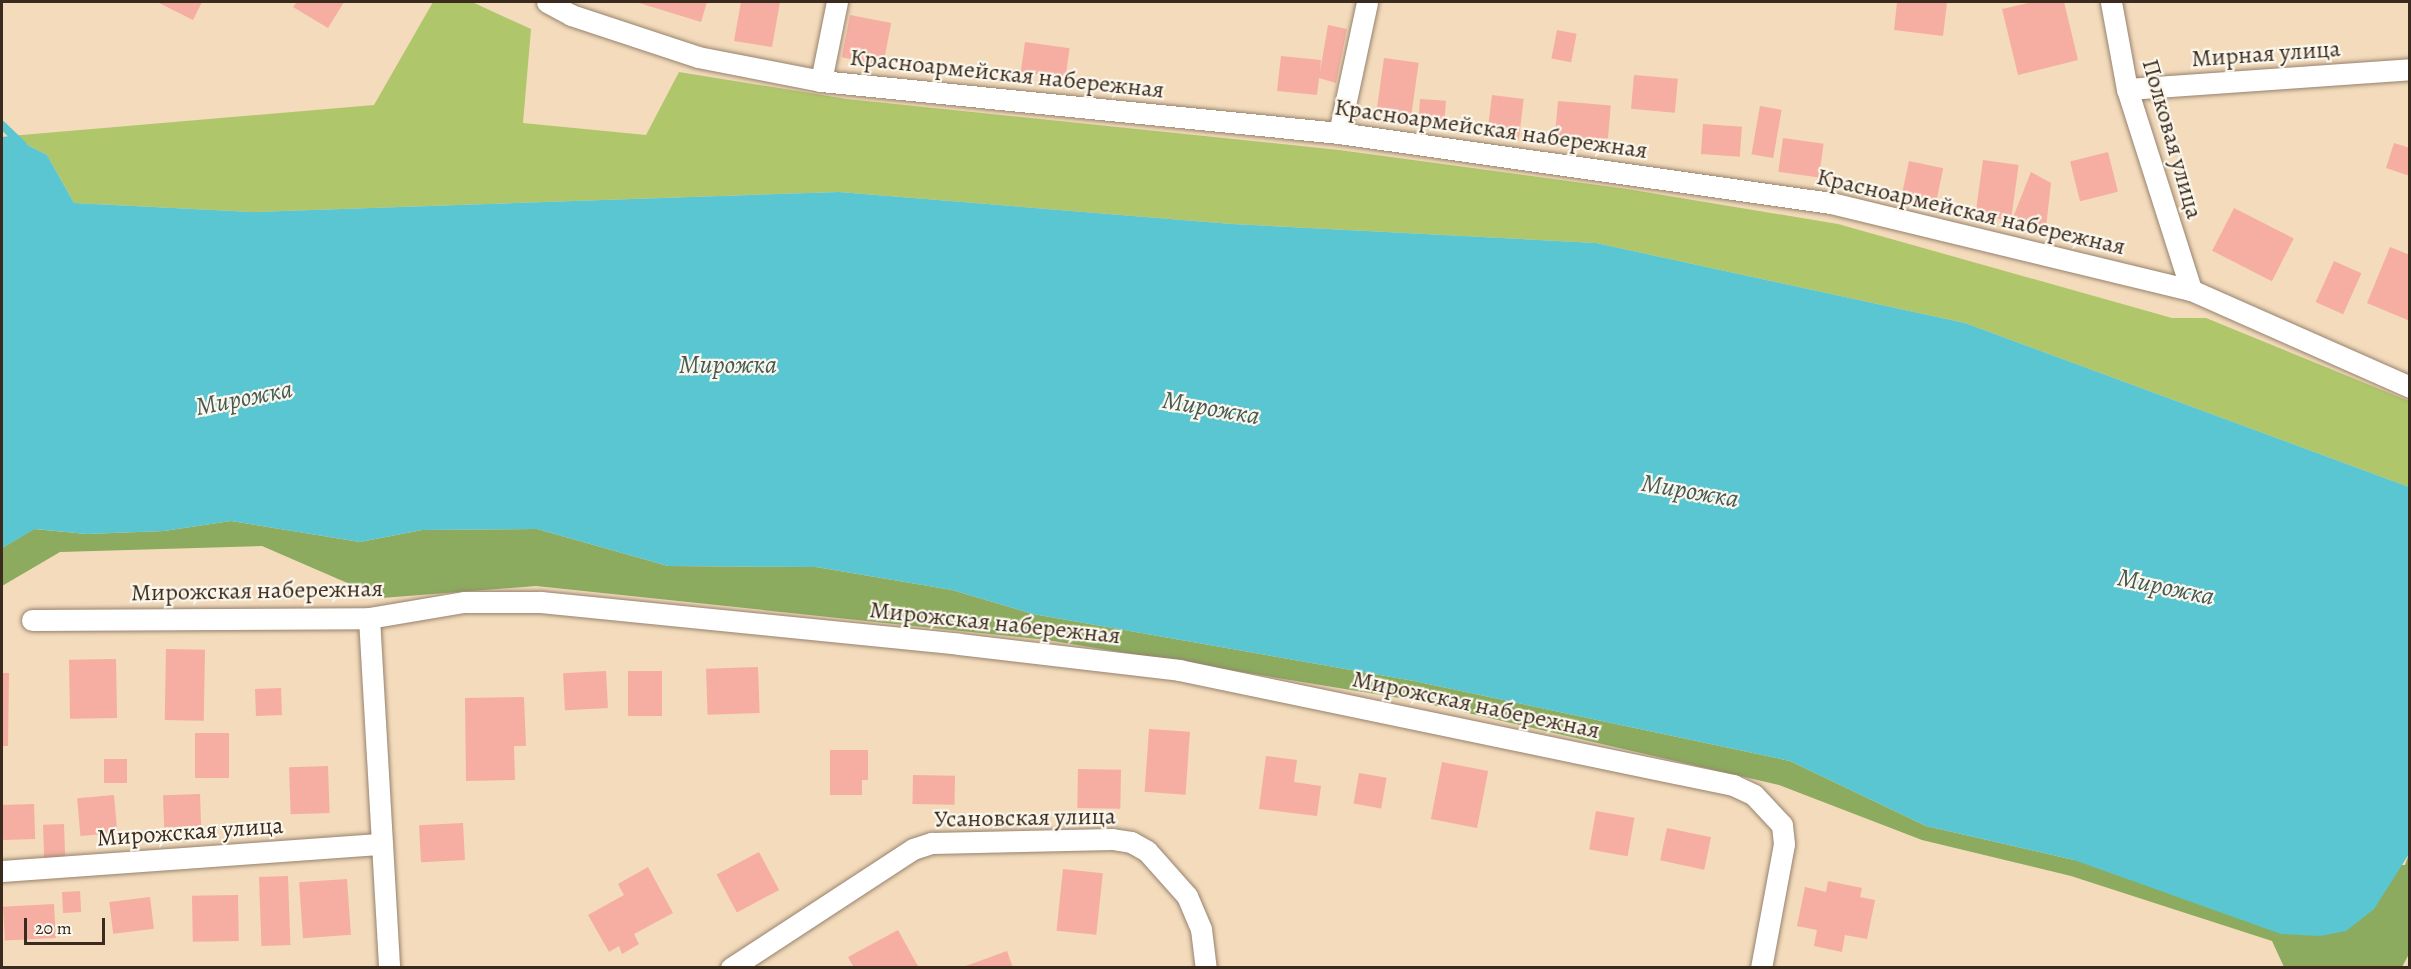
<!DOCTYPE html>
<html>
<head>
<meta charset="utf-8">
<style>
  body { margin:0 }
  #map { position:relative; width:2411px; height:969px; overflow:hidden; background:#f3dbbc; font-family:Alegreya,serif }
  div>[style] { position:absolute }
  .green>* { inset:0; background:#b0c66b }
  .forest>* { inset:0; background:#8cab5f }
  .water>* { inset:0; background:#5ac6d1 }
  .stream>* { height:8px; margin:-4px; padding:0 4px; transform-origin:4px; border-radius:4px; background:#5ac6d1 }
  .building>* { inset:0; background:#f5aea1; transform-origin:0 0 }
  .roads { filter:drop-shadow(0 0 2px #97826d) drop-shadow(0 0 2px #97826d) }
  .minor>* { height:21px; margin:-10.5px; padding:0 10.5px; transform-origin:10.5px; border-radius:10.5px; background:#fff }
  span { translate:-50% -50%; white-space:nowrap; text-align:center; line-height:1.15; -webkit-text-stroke:4.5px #fbf7ec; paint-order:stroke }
  .street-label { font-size:24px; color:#3b2a1e }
  .water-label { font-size:26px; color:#445954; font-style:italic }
  .frame { position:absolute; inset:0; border:3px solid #3b2a1e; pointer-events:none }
  .scale { position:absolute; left:24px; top:918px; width:81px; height:27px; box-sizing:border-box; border:3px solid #3b2a1e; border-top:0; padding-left:8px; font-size:18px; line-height:21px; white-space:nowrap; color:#3b2a1e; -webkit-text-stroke:4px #fbf7ec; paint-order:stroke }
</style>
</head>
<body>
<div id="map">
  <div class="green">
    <div style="clip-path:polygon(433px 2px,472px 2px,531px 29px,523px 123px,646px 135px,679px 72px,847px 99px,1339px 150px,1627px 189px,1838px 224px,2172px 318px,2206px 318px,2409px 401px,2409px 487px,1965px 323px,1596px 243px,1232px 224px,839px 192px,252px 212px,74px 203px,47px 155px,10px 136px,374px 105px)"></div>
  </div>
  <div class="forest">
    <div style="clip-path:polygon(231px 521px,360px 542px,422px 530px,537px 529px,668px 566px,816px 567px,952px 590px,1033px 614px,1414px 681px,1790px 761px,1926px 826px,2074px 860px,2405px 865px,2409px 854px,2409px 954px,2402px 967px,2284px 967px,2272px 941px,2071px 876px,1922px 840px,1779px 785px,1412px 700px,1047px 640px,536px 586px,382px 598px,262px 546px,60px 552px,2px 586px,2px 548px,34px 529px,87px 534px,164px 531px)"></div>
  </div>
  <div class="water">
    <div style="clip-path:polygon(10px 136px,47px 155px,74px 203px,252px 212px,839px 192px,1232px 224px,1596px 243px,1965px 323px,2409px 487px,2409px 854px,2374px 909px,2346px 931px,2320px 936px,2281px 934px,2074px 860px,1926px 826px,1790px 761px,1414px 681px,1033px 614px,952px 590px,816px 567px,668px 566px,537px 529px,422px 530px,360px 542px,231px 521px,164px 531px,87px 534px,35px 529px,2px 548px,2px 137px)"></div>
  </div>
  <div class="stream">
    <div style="left:2px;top:125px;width:29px;rotate:44deg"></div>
  </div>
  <div class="building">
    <div style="clip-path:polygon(157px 2px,202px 2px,193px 20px)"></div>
    <div style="clip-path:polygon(297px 2px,344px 2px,328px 28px,293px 7px)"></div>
    <div style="clip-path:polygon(636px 2px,707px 2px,701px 22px)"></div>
    <div style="clip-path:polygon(741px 2px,780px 2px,772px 47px,734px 41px)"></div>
    <div style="clip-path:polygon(1897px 2px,1947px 2px,1943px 36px,1894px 30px)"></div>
    <div style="clip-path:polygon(2033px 2px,2064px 2px,2078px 60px,2018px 75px,2002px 9px)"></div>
    <div style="left:850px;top:15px;width:42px;height:43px;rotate:11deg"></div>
    <div style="clip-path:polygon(1328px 25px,1347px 29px,1336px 83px,1319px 78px,1317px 95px,1277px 91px,1281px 56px,1321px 60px,1320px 72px)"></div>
    <div style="left:1557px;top:30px;width:20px;height:29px;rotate:11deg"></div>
    <div style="left:1025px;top:42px;width:45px;height:30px;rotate:8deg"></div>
    <div style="left:1384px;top:58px;width:35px;height:63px;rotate:8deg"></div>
    <div style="left:1634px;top:75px;width:44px;height:34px;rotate:5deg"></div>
    <div style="left:1492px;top:95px;width:32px;height:42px;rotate:7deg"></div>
    <div style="left:1420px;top:99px;width:26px;height:28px;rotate:4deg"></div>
    <div style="left:1558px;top:101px;width:53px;height:39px;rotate:5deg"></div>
    <div style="left:1760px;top:106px;width:22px;height:49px;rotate:10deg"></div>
    <div style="left:1703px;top:124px;width:39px;height:30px;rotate:4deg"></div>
    <div style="left:1783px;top:138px;width:41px;height:34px;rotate:8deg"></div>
    <div style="clip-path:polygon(2394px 143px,2410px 148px,2410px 176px,2386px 168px)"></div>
    <div style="left:2108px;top:152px;width:41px;height:39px;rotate:76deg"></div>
    <div style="left:1983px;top:160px;width:36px;height:56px;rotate:8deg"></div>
    <div style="left:1909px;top:161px;width:35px;height:36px;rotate:12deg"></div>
    <div style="clip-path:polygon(2031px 172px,2051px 183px,2046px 227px,2012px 220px)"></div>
    <div style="left:2234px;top:208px;width:67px;height:48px;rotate:27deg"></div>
    <div style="clip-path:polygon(2390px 247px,2410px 255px,2410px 321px,2367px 303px)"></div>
    <div style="left:2334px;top:261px;width:30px;height:45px;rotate:24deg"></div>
    <div style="left:166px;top:649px;width:39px;height:71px;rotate:1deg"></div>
    <div style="left:116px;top:659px;width:59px;height:47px;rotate:89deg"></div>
    <div style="left:758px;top:667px;width:46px;height:52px;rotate:88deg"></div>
    <div style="left:606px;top:671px;width:37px;height:43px;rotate:87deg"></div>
    <div style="left:628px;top:671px;width:34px;height:45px"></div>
    <div style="clip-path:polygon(2px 673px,9px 673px,8px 746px,2px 746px)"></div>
    <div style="left:281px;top:688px;width:27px;height:26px;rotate:88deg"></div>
    <div style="clip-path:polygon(524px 697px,526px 746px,514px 746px,515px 780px,466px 781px,465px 698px)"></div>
    <div style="left:1149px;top:729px;width:41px;height:63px;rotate:4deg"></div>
    <div style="left:195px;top:733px;width:34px;height:45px"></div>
    <div style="clip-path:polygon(830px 750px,868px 750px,868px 780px,862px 780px,862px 795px,830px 795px)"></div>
    <div style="clip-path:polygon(1266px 756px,1297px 760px,1294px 782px,1321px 786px,1317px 816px,1259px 809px)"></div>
    <div style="left:104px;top:759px;width:23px;height:24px"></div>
    <div style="left:1442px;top:762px;width:47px;height:58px;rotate:11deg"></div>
    <div style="left:328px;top:766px;width:47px;height:39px;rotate:88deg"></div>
    <div style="left:1078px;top:769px;width:43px;height:39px;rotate:1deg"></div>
    <div style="left:1359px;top:773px;width:28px;height:31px;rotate:10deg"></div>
    <div style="left:913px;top:775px;width:42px;height:29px;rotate:1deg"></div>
    <div style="left:200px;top:794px;width:32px;height:37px;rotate:88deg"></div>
    <div style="left:114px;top:795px;width:38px;height:37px;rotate:85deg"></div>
    <div style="left:34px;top:804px;width:35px;height:32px;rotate:88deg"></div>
    <div style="left:1596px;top:811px;width:39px;height:39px;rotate:10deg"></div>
    <div style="left:463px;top:823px;width:37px;height:44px;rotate:87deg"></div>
    <div style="left:64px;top:824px;width:34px;height:21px;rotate:88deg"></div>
    <div style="left:1667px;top:828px;width:45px;height:33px;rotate:12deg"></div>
    <div style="left:759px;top:852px;width:43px;height:48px;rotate:62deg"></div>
    <div style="clip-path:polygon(648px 867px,673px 913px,634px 934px,639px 944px,622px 954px,619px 946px,609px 952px,588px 915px,624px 895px,618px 884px)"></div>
    <div style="left:1063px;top:869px;width:40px;height:62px;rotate:6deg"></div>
    <div style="left:288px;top:876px;width:69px;height:29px;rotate:88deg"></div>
    <div style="left:347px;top:879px;width:56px;height:48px;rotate:86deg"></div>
    <div style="clip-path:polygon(1828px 881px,1862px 888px,1860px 897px,1875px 900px,1867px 939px,1845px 935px,1842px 952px,1814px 946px,1817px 930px,1797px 926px,1805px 887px,1826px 892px)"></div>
    <div style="left:80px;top:891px;width:21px;height:18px;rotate:87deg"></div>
    <div style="left:238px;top:895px;width:46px;height:46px;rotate:89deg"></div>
    <div style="left:150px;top:897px;width:32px;height:41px;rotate:83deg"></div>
    <div style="left:54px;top:904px;width:34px;height:51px;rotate:87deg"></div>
    <div style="clip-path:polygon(898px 930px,919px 968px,854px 968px,848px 957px)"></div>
    <div style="clip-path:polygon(1007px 951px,1013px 968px,964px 968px,963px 967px)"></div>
  </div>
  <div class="roads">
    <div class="minor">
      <div style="left:547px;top:2px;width:27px;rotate:28deg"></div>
      <div style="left:571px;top:15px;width:134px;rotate:18.3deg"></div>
      <div style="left:698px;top:57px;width:125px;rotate:11deg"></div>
      <div style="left:821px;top:81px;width:521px;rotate:5.73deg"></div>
      <div style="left:1339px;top:133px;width:497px;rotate:8.1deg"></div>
      <div style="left:1831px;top:203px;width:370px;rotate:13.6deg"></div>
      <div style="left:2191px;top:290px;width:240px;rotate:23.9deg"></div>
      <div style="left:2111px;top:2px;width:88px;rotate:79.6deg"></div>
      <div style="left:2127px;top:89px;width:211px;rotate:72.3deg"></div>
      <div style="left:821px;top:81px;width:81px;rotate:-78.6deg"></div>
      <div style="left:2127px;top:89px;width:284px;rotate:-4deg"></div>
      <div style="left:1339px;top:133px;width:134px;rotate:-77.9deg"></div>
      <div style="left:369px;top:618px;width:351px;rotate:86.7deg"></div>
      <div style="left:32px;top:620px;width:337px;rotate:-0.3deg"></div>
      <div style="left:369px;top:618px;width:96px;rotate:-9.6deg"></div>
      <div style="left:464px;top:602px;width:77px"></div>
      <div style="left:541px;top:602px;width:420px;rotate:5.7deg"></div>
      <div style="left:959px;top:644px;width:222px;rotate:6.7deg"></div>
      <div style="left:1179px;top:670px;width:566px;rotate:11.73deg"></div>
      <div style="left:1733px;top:785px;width:23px;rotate:25deg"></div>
      <div style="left:1754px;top:795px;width:41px;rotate:47deg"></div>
      <div style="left:1782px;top:825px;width:19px;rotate:84deg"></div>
      <div style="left:1784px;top:844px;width:126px;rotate:100.5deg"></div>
      <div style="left:2px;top:871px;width:381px;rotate:-4.1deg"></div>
      <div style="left:731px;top:968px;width:217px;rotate:-33.2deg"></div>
      <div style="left:913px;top:849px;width:20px;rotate:-18deg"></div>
      <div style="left:932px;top:843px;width:180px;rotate:-1.3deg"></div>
      <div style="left:1112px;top:839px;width:19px;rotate:9deg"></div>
      <div style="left:1131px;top:842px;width:18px;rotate:29deg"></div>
      <div style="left:1147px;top:851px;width:60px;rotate:48.4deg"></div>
      <div style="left:1187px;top:896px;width:36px;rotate:67deg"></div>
      <div style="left:1201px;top:929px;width:39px;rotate:83deg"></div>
    </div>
  </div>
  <div class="street-label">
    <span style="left:2266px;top:54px;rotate:-4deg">Мирная улица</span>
    <span style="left:1007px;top:74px;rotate:6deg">Красноармейская набережная</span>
    <span style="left:1491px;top:129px;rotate:8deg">Красноармейская набережная</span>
    <span style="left:2172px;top:139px;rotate:74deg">Полковая улица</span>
    <span style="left:1971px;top:212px;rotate:13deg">Красноармейская набережная</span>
    <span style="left:257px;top:591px;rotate:-1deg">Мирожская набережная</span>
    <span style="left:995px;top:623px;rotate:6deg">Мирожская набережная</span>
    <span style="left:1476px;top:705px;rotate:12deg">Мирожская набережная</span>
    <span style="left:1025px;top:818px;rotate:-1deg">Усановская улица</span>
    <span style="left:190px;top:832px;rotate:-4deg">Мирожская улица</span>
  </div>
  <div class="water-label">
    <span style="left:728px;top:365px">Мирожка</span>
    <span style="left:244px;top:398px;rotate:-11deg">Мирожка</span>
    <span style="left:1211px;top:408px;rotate:10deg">Мирожка</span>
    <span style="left:1690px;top:491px;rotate:10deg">Мирожка</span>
    <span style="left:2166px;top:587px;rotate:12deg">Мирожка</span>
  </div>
  <div class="frame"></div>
  <div class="scale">20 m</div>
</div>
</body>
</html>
